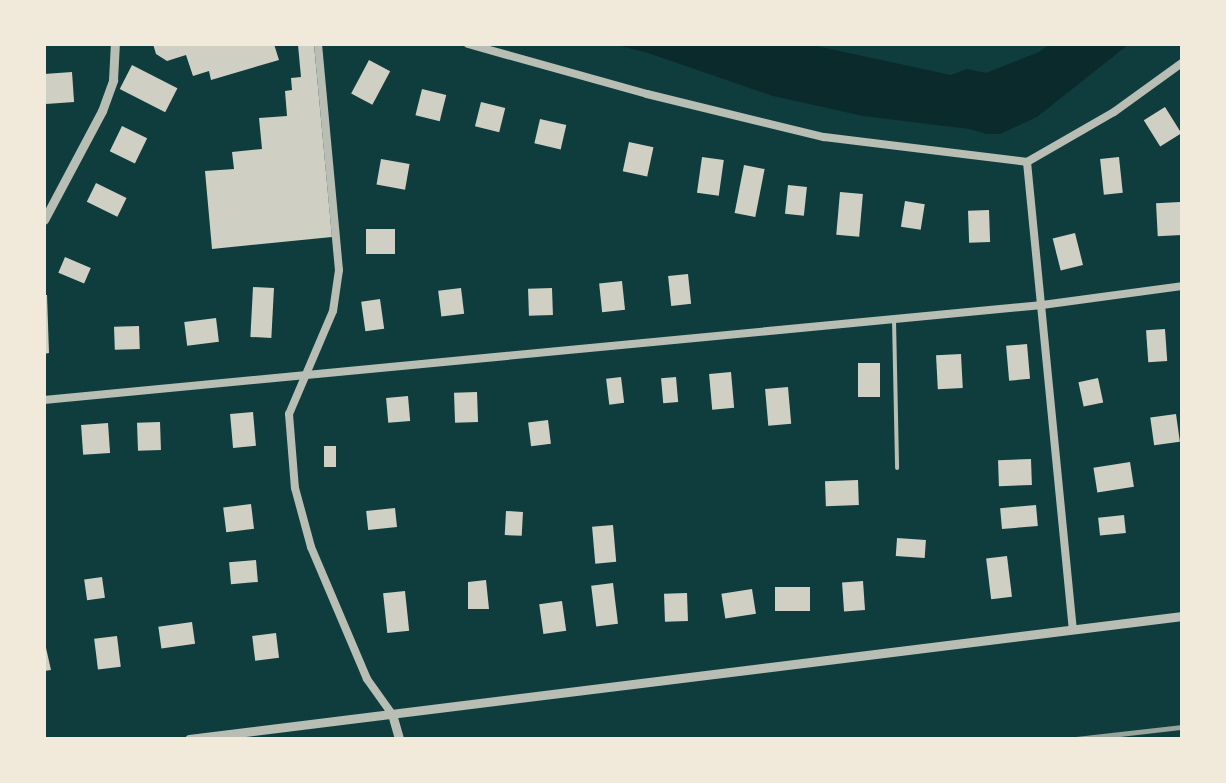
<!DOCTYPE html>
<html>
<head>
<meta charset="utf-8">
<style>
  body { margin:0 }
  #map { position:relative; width:1226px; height:783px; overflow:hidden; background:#0f3d3e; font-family:"Golos Text",sans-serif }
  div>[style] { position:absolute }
  .water>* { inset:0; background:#0a2a2b }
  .building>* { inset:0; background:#cfcfc3; transform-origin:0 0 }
  .service>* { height:4px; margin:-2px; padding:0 2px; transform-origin:2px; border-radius:2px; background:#b8beb3 }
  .minor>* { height:8px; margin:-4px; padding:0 4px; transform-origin:4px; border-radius:4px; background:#b8beb3 }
  .tertiary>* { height:9px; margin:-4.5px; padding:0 4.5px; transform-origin:4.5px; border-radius:4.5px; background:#b8beb3 }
  .rail>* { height:5px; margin:-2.5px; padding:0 2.5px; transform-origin:2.5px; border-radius:2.5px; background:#97a49c }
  span { translate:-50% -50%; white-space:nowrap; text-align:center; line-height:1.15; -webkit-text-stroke:7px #f1e9da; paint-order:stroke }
  .frame { position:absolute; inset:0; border:46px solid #f1e9da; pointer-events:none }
</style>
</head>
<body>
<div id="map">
  <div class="water">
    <div style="clip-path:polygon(613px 44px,807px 44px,951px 75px,967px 69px,986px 73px,1039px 52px,1050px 44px,1129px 44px,1037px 117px,1000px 134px,987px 134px,969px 129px,863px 116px,773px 96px,648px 53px)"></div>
  </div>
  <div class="building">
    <div style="clip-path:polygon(153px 44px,274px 44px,279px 60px,211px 80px,209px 71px,193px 76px,186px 55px,167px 61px,156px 54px)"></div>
    <div style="clip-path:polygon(314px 44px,332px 237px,212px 249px,205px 171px,234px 169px,232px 152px,262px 149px,259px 118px,287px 116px,285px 91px,292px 90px,291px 78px,301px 77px,298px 45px)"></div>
    <div style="left:369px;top:60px;width:24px;height:38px;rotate:28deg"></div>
    <div style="left:132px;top:65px;width:51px;height:27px;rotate:27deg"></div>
    <div style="left:72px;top:72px;width:30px;height:28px;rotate:86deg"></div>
    <div style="left:422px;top:89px;width:25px;height:27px;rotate:14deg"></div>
    <div style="left:481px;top:102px;width:25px;height:25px;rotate:14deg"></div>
    <div style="left:1165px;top:107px;width:31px;height:25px;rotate:58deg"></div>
    <div style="left:540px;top:119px;width:27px;height:25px;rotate:13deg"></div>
    <div style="left:122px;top:126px;width:28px;height:28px;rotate:26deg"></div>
    <div style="left:629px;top:142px;width:25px;height:30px;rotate:12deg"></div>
    <div style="left:702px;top:157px;width:22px;height:36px;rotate:8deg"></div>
    <div style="left:1119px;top:157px;width:36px;height:19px;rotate:84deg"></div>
    <div style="left:381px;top:159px;width:29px;height:26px;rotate:10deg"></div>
    <div style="left:744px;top:165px;width:21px;height:49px;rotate:11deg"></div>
    <div style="left:96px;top:183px;width:34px;height:21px;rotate:26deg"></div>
    <div style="left:788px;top:185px;width:19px;height:29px;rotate:6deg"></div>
    <div style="left:840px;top:192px;width:23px;height:43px;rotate:5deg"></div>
    <div style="left:905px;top:201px;width:20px;height:26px;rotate:9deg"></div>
    <div style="left:1180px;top:202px;width:33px;height:24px;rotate:87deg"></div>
    <div style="left:989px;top:210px;width:32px;height:21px;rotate:88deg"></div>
    <div style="left:366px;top:229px;width:29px;height:25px"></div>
    <div style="left:1075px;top:233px;width:33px;height:23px;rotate:76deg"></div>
    <div style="left:65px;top:257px;width:28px;height:17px;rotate:23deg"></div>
    <div style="left:688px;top:274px;width:30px;height:20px;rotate:84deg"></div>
    <div style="left:622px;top:281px;width:29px;height:23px;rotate:84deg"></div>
    <div style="left:253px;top:287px;width:21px;height:50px;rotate:3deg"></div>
    <div style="left:461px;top:288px;width:26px;height:23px;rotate:83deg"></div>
    <div style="left:552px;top:288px;width:27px;height:24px;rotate:88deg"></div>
    <div style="clip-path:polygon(44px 295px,47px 295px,49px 353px,44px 354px)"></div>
    <div style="left:380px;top:299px;width:30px;height:19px;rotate:82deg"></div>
    <div style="left:216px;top:318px;width:24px;height:32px;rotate:83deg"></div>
    <div style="left:139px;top:326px;width:23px;height:25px;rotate:88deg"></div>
    <div style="left:1165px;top:329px;width:32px;height:19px;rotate:86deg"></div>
    <div style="left:1027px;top:344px;width:35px;height:21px;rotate:85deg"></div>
    <div style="left:961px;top:354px;width:34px;height:25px;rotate:87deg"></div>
    <div style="left:858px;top:363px;width:22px;height:34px"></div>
    <div style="left:731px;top:372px;width:36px;height:22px;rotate:85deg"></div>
    <div style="left:621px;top:377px;width:26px;height:15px;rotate:83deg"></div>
    <div style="left:676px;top:377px;width:25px;height:15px;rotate:85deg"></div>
    <div style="left:1098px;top:378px;width:25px;height:20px;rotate:78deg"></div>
    <div style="left:788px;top:387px;width:37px;height:23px;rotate:85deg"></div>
    <div style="left:477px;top:392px;width:30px;height:23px;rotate:88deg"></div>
    <div style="left:408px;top:396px;width:25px;height:22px;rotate:85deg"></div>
    <div style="left:253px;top:412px;width:34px;height:23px;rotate:85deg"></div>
    <div style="left:1176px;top:414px;width:28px;height:26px;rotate:82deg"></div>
    <div style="left:548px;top:420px;width:24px;height:20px;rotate:83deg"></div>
    <div style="left:160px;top:422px;width:28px;height:23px;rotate:88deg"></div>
    <div style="left:108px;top:423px;width:30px;height:27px;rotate:86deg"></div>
    <div style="left:336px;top:446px;width:21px;height:12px;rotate:90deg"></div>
    <div style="left:1031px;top:459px;width:26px;height:33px;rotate:88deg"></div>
    <div style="left:1130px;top:462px;width:25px;height:37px;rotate:81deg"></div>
    <div style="left:858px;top:480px;width:25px;height:33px;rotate:88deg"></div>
    <div style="left:251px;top:504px;width:25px;height:28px;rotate:83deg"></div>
    <div style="left:1036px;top:505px;width:21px;height:36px;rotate:85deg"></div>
    <div style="left:395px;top:508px;width:19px;height:29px;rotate:84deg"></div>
    <div style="left:506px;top:511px;width:17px;height:24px;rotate:3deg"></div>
    <div style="left:1124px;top:515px;width:18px;height:26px;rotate:84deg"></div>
    <div style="left:613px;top:525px;width:37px;height:21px;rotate:85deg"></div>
    <div style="left:897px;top:538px;width:29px;height:18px;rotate:4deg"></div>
    <div style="left:1007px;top:556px;width:41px;height:21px;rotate:83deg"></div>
    <div style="left:256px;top:560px;width:22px;height:27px;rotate:85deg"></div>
    <div style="left:102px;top:577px;width:21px;height:18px;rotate:82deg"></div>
    <div style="clip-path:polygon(486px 580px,489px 609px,468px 609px,468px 582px)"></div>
    <div style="left:863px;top:581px;width:29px;height:21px;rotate:86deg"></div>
    <div style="left:613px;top:583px;width:41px;height:22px;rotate:83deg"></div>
    <div style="left:810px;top:587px;width:24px;height:35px;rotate:90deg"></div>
    <div style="left:752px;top:589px;width:25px;height:31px;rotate:81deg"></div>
    <div style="left:405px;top:591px;width:40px;height:22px;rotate:84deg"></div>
    <div style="left:687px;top:593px;width:28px;height:23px;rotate:88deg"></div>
    <div style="left:562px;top:601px;width:30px;height:23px;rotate:82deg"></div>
    <div style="left:192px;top:622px;width:22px;height:34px;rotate:82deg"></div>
    <div style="left:276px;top:633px;width:25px;height:24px;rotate:83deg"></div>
    <div style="left:117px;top:636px;width:31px;height:23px;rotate:83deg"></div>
    <div style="clip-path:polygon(44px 639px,51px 670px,44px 671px)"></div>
  </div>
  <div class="service">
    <div style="left:894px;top:320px;width:148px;rotate:88.8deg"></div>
  </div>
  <div class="minor">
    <div style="left:318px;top:44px;width:227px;rotate:84.7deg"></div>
    <div style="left:339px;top:270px;width:41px;rotate:98.3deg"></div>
    <div style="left:333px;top:311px;width:112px;rotate:113.1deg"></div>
    <div style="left:289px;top:414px;width:74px;rotate:85.4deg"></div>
    <div style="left:295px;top:488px;width:61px;rotate:74.8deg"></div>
    <div style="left:311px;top:547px;width:143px;rotate:67deg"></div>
    <div style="left:367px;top:679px;width:43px;rotate:54.5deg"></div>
    <div style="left:468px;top:44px;width:186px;rotate:15.6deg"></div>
    <div style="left:647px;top:94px;width:182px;rotate:13.7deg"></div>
    <div style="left:824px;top:137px;width:205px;rotate:7deg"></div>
    <div style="left:1027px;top:162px;width:100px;rotate:-29.9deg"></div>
    <div style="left:1114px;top:112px;width:84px;rotate:-35.8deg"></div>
    <div style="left:1027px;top:162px;width:470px;rotate:84.4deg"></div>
    <div style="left:44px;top:400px;width:1003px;rotate:-5.44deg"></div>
    <div style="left:1042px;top:305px;width:141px;rotate:-7.7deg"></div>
  </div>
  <div class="tertiary">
    <div style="left:44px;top:220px;width:123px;rotate:-62deg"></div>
    <div style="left:102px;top:111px;width:33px;rotate:-70deg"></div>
    <div style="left:113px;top:80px;width:36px;rotate:-87deg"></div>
    <div style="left:392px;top:714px;width:26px;rotate:74deg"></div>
    <div style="left:189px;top:739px;width:1001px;rotate:-7.06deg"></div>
  </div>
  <div class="rail">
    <div style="left:1076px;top:739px;width:107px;rotate:-6.5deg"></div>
  </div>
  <div class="frame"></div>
</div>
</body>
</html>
